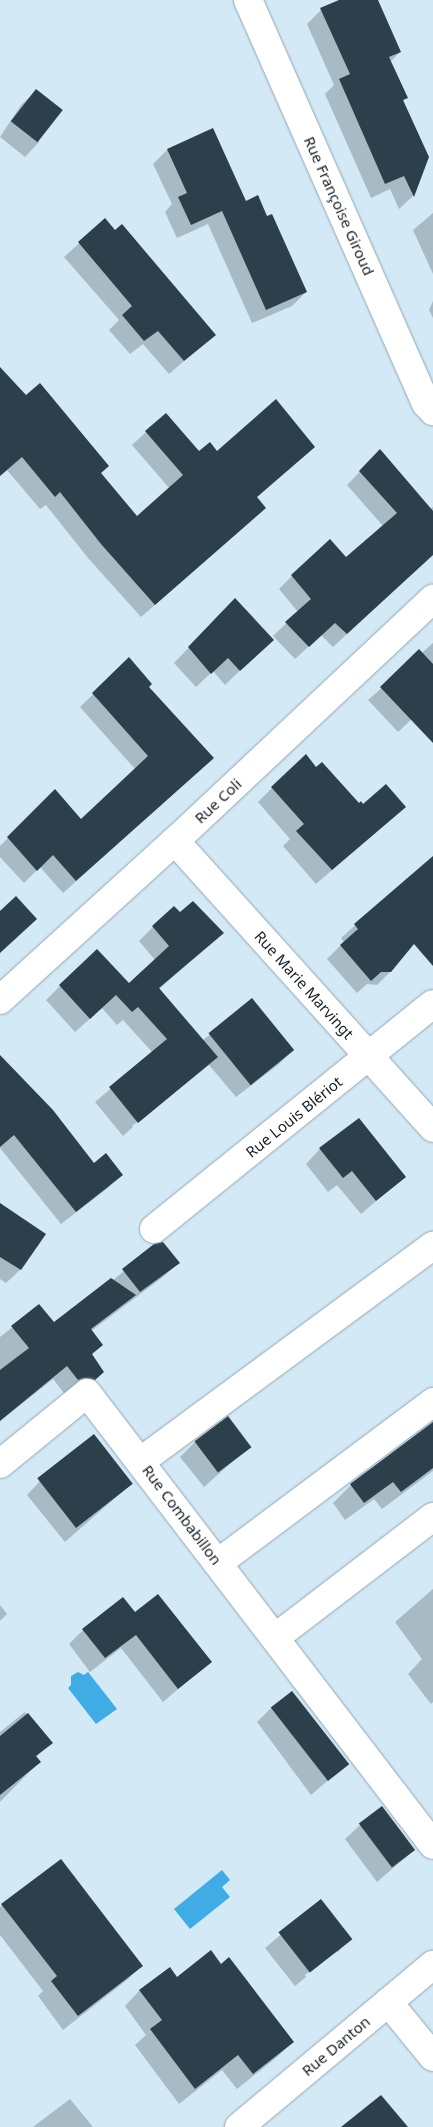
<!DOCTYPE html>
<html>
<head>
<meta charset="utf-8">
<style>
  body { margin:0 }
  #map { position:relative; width:433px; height:2127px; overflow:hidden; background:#d3e9f6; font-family:"Noto Sans",sans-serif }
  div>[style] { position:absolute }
  .water>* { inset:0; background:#3face6 }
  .shadow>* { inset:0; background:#0003 }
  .building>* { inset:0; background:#2d3f4a; transform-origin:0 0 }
  .roads { filter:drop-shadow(0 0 1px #93a7b4) drop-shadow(0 0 1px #93a7b4) }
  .minor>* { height:28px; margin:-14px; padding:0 14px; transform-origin:14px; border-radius:14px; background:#fff }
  span { translate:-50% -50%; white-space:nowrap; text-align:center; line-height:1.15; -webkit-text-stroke:5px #fff; paint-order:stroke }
  .street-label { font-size:15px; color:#171f24 }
</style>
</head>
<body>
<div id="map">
  <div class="water">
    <div style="clip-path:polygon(78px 1672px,84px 1675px,88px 1672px,117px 1709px,96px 1724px,68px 1688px,71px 1685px,71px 1676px)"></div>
    <div style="clip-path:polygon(222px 1870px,230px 1880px,222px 1887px,230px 1897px,190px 1929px,174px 1909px)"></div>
  </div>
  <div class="shadow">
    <div style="clip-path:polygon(342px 0,377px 0,400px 52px,390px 62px,406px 98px,403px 101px,427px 157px,413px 196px,399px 209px,390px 189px,371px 198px,325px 94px,334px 85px,307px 24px,321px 10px)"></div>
    <div style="clip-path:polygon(36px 91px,39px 142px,25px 157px,0 137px,21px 105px)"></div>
    <div style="clip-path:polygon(213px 130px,245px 202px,306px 292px,292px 306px,252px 323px,208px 224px,177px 238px,165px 212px,172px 204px,153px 164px,167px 150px)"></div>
    <div style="clip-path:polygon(433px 213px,433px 274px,413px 230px)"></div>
    <div style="clip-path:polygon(105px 220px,214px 335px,169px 374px,143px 344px,130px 354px,109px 330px,119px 320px,64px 257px)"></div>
    <div style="clip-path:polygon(433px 301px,433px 318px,429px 310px)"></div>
    <div style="clip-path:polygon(0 370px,100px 474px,137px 517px,170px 489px,132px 445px,146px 432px,199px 453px,313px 447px,256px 498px,251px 521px,141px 617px,88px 558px,46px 505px,40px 509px,7px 470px,0 476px)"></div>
    <div style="clip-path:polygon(380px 451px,430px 509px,433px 507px,433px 554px,333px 647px,321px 635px,295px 659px,273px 636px,298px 612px,279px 589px,292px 576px,346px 559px,383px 526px,347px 485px)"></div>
    <div style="clip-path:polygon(221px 614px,257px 654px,225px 685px,213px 671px,196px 687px,174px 663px)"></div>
    <div style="clip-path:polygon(433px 643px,433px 699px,398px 732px,368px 700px)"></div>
    <div style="clip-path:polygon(129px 659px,200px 770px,63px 893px,40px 867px,24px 883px,0 857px,0 846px,55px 791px,81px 821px,135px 769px,80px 707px)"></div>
    <div style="clip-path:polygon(316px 768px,359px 805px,405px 807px,316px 884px,283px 846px,290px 839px,258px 802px,272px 788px)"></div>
    <div style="clip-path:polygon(391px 893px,390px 972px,377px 985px,367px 984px,357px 993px,327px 959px,344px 942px,341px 938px)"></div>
    <div style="clip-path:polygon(180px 914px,222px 933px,158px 990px,202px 1041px,252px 1000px,293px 1050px,279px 1064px,236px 1097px,209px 1065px,132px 1126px,133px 1127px,123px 1136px,95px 1102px,153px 1053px,123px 1020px,117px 1025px,102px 1008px,75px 1032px,46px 1000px,60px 986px,128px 985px,155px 960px,139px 941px,153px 927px)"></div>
    <div style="clip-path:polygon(0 1065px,94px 1165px,121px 1175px,108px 1188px,61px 1224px,0 1148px)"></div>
    <div style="clip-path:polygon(320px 1149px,404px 1177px,361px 1214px,337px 1185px,328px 1192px,306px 1164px)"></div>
    <div style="clip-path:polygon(0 1205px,44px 1234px,20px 1270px,6px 1283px,0 1279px)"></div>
    <div style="clip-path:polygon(155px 1245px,178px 1263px,163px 1277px,91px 1331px,101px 1345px,91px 1355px,103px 1372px,89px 1386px,64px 1393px,53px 1379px,0 1421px,0 1337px,39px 1306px,54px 1324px,112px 1281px)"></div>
    <div style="clip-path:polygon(228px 1418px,249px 1447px,204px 1487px,180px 1457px,195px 1442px)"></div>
    <div style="clip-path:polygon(433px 1421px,433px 1471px,382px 1509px,374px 1499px,345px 1520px,333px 1503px,351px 1485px)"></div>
    <div style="clip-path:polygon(40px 1481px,131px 1484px,65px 1542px,27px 1495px)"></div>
    <div style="clip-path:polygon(433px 1589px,433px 1702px,431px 1704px,408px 1674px,422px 1659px,395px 1622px)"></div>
    <div style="clip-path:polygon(0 1605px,7px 1614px,0 1621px)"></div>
    <div style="clip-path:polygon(135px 1613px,210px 1662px,163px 1702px,121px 1648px,90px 1672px,69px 1644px,83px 1630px)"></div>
    <div style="clip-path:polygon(271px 1708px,347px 1764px,311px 1795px,257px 1722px)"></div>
    <div style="clip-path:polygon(25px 1712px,51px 1742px,36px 1757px,39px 1762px,0 1802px,0 1732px)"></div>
    <div style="clip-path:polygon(360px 1825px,414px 1850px,377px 1882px,345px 1839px)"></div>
    <div style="clip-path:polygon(321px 1901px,350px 1939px,337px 1953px,337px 1950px,305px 1975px,306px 1977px,295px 1986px,265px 1948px)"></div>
    <div style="clip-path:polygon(2px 1905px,141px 1966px,127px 1980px,63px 2030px,38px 1996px,43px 1991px,0 1935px,0 1907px)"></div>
    <div style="clip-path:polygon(220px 1966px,292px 2042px,277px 2057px,237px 2089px,222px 2070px,179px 2104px,135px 2045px,146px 2035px,125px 2006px,140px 1990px)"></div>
    <div style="clip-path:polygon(70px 2099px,93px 2127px,33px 2127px)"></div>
  </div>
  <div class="building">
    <div style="clip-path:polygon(339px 0,378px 0,401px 52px,389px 57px,408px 98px,403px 100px,429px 157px,414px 197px,404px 176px,385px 184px,339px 79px,350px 74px,320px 8px)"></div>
    <div style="left:36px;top:89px;width:34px;height:41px;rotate:38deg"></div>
    <div style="clip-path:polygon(213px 128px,246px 201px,258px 195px,267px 216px,272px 214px,307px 292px,266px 310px,222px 211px,191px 225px,178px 197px,187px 193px,167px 149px)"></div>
    <div style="clip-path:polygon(105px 218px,115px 230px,122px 224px,216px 335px,184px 361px,158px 331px,144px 341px,122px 315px,132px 306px,78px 242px)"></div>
    <div style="clip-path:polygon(0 367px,26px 395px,40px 383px,109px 466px,101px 473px,137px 516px,183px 475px,145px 431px,166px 413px,199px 451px,210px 442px,217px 451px,276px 399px,315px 447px,257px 497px,266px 508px,155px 605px,101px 544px,60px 492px,55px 497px,22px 457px,0 476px)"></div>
    <div style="clip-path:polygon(380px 449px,433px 511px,433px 555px,347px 634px,335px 623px,309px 647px,285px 622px,311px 599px,291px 575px,330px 539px,346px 557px,397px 513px,359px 471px)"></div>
    <div style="clip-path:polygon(235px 598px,274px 640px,240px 671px,228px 658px,211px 674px,188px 647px)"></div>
    <div style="clip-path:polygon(419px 649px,433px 664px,433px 743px,380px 687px)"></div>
    <div style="clip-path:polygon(129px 657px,152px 684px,149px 687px,214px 758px,76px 881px,53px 855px,37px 871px,7px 837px,55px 789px,81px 819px,148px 756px,92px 693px)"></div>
    <div style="clip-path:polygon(306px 754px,316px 767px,322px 762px,359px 803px,361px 801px,363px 804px,386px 784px,406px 807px,332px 870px,296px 831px,304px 824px,271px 787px)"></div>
    <div style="clip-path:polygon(433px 856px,433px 966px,414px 944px,391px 972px,381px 972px,371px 981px,340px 945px,358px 929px,354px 924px)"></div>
    <div style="clip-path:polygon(16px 896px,37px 919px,0 953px,0 911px)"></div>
    <div style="clip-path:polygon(193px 901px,224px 933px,159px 988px,218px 1057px,138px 1123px,109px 1087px,167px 1039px,138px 1007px,132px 1012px,116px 995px,90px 1019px,59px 985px,97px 949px,129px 983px,169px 946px,152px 926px,174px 906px,180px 912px)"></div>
    <div style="left:252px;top:998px;width:67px;height:56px;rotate:51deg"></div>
    <div style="clip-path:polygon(0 1055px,53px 1110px,94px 1163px,106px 1153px,123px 1175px,76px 1212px,14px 1135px,0 1147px)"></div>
    <div style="clip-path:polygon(359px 1118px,406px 1177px,376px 1201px,352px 1171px,343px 1178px,319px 1148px)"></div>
    <div style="clip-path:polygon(0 1203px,46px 1234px,21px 1270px,0 1257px)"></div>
    <div style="clip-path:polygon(163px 1242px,180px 1263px,140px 1292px,122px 1269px,154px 1244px)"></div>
    <div style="clip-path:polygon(111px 1278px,136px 1295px,91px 1329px,103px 1345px,92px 1354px,104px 1372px,95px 1380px,85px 1378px,78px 1380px,67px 1366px,0 1421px,0 1370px,29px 1348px,11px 1326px,39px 1304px,54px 1322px)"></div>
    <div style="left:228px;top:1416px;width:39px;height:42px;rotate:53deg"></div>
    <div style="clip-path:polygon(433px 1422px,433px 1468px,401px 1492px,393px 1482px,364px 1503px,350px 1484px)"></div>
    <div style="left:94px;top:1434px;width:63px;height:72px;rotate:52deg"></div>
    <div style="clip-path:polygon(158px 1594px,212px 1662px,178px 1689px,136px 1635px,105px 1658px,82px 1629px,123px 1597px,135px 1612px)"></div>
    <div style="left:292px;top:1691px;width:93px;height:27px;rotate:52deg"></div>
    <div style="clip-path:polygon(28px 1713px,53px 1743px,36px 1756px,41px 1762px,0 1795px,0 1736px)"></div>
    <div style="left:382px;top:1806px;width:55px;height:29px;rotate:53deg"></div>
    <div style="clip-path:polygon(61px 1859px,143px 1966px,78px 2016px,51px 1981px,57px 1976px,1px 1904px)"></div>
    <div style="left:321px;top:1899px;width:51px;height:54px;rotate:52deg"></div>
    <div style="clip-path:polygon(211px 1950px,221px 1964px,229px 1957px,294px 2042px,253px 2074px,238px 2055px,195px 2089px,150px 2029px,162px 2020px,139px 1990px,170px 1967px,177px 1977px)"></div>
    <div style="clip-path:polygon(381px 2095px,408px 2127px,341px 2127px)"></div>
  </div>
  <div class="roads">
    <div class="minor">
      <div style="left:248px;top:0;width:441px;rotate:66.2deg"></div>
      <div style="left:426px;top:403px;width:11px;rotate:49deg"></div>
      <div style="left:175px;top:841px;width:386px;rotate:48deg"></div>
      <div style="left:0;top:1000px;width:236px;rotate:-42.3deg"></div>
      <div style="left:175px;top:841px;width:354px;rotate:-43.2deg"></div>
      <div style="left:154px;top:1229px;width:358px;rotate:-38.9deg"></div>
      <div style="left:141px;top:1461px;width:363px;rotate:-36.4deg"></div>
      <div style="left:0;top:1464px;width:112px;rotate:-39.2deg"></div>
      <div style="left:87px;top:1393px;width:569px;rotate:52.57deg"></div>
      <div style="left:218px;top:1563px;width:269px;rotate:-36.8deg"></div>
      <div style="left:276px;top:1637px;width:198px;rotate:-37.4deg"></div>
      <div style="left:388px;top:2002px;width:71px;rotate:50.7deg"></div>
      <div style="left:239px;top:2127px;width:253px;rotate:-39.9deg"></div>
    </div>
  </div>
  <div class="street-label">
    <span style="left:339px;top:206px;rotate:66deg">Rue Françoise Giroud</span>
    <span style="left:218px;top:801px;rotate:-43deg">Rue Coli</span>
    <span style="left:304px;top:985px;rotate:48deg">Rue Marie Marvingt</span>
    <span style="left:294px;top:1117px;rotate:-39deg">Rue Louis Blériot</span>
    <span style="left:182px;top:1515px;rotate:53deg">Rue Combabillon</span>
    <span style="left:336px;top:2046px;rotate:-40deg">Rue Danton</span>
  </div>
</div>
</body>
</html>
